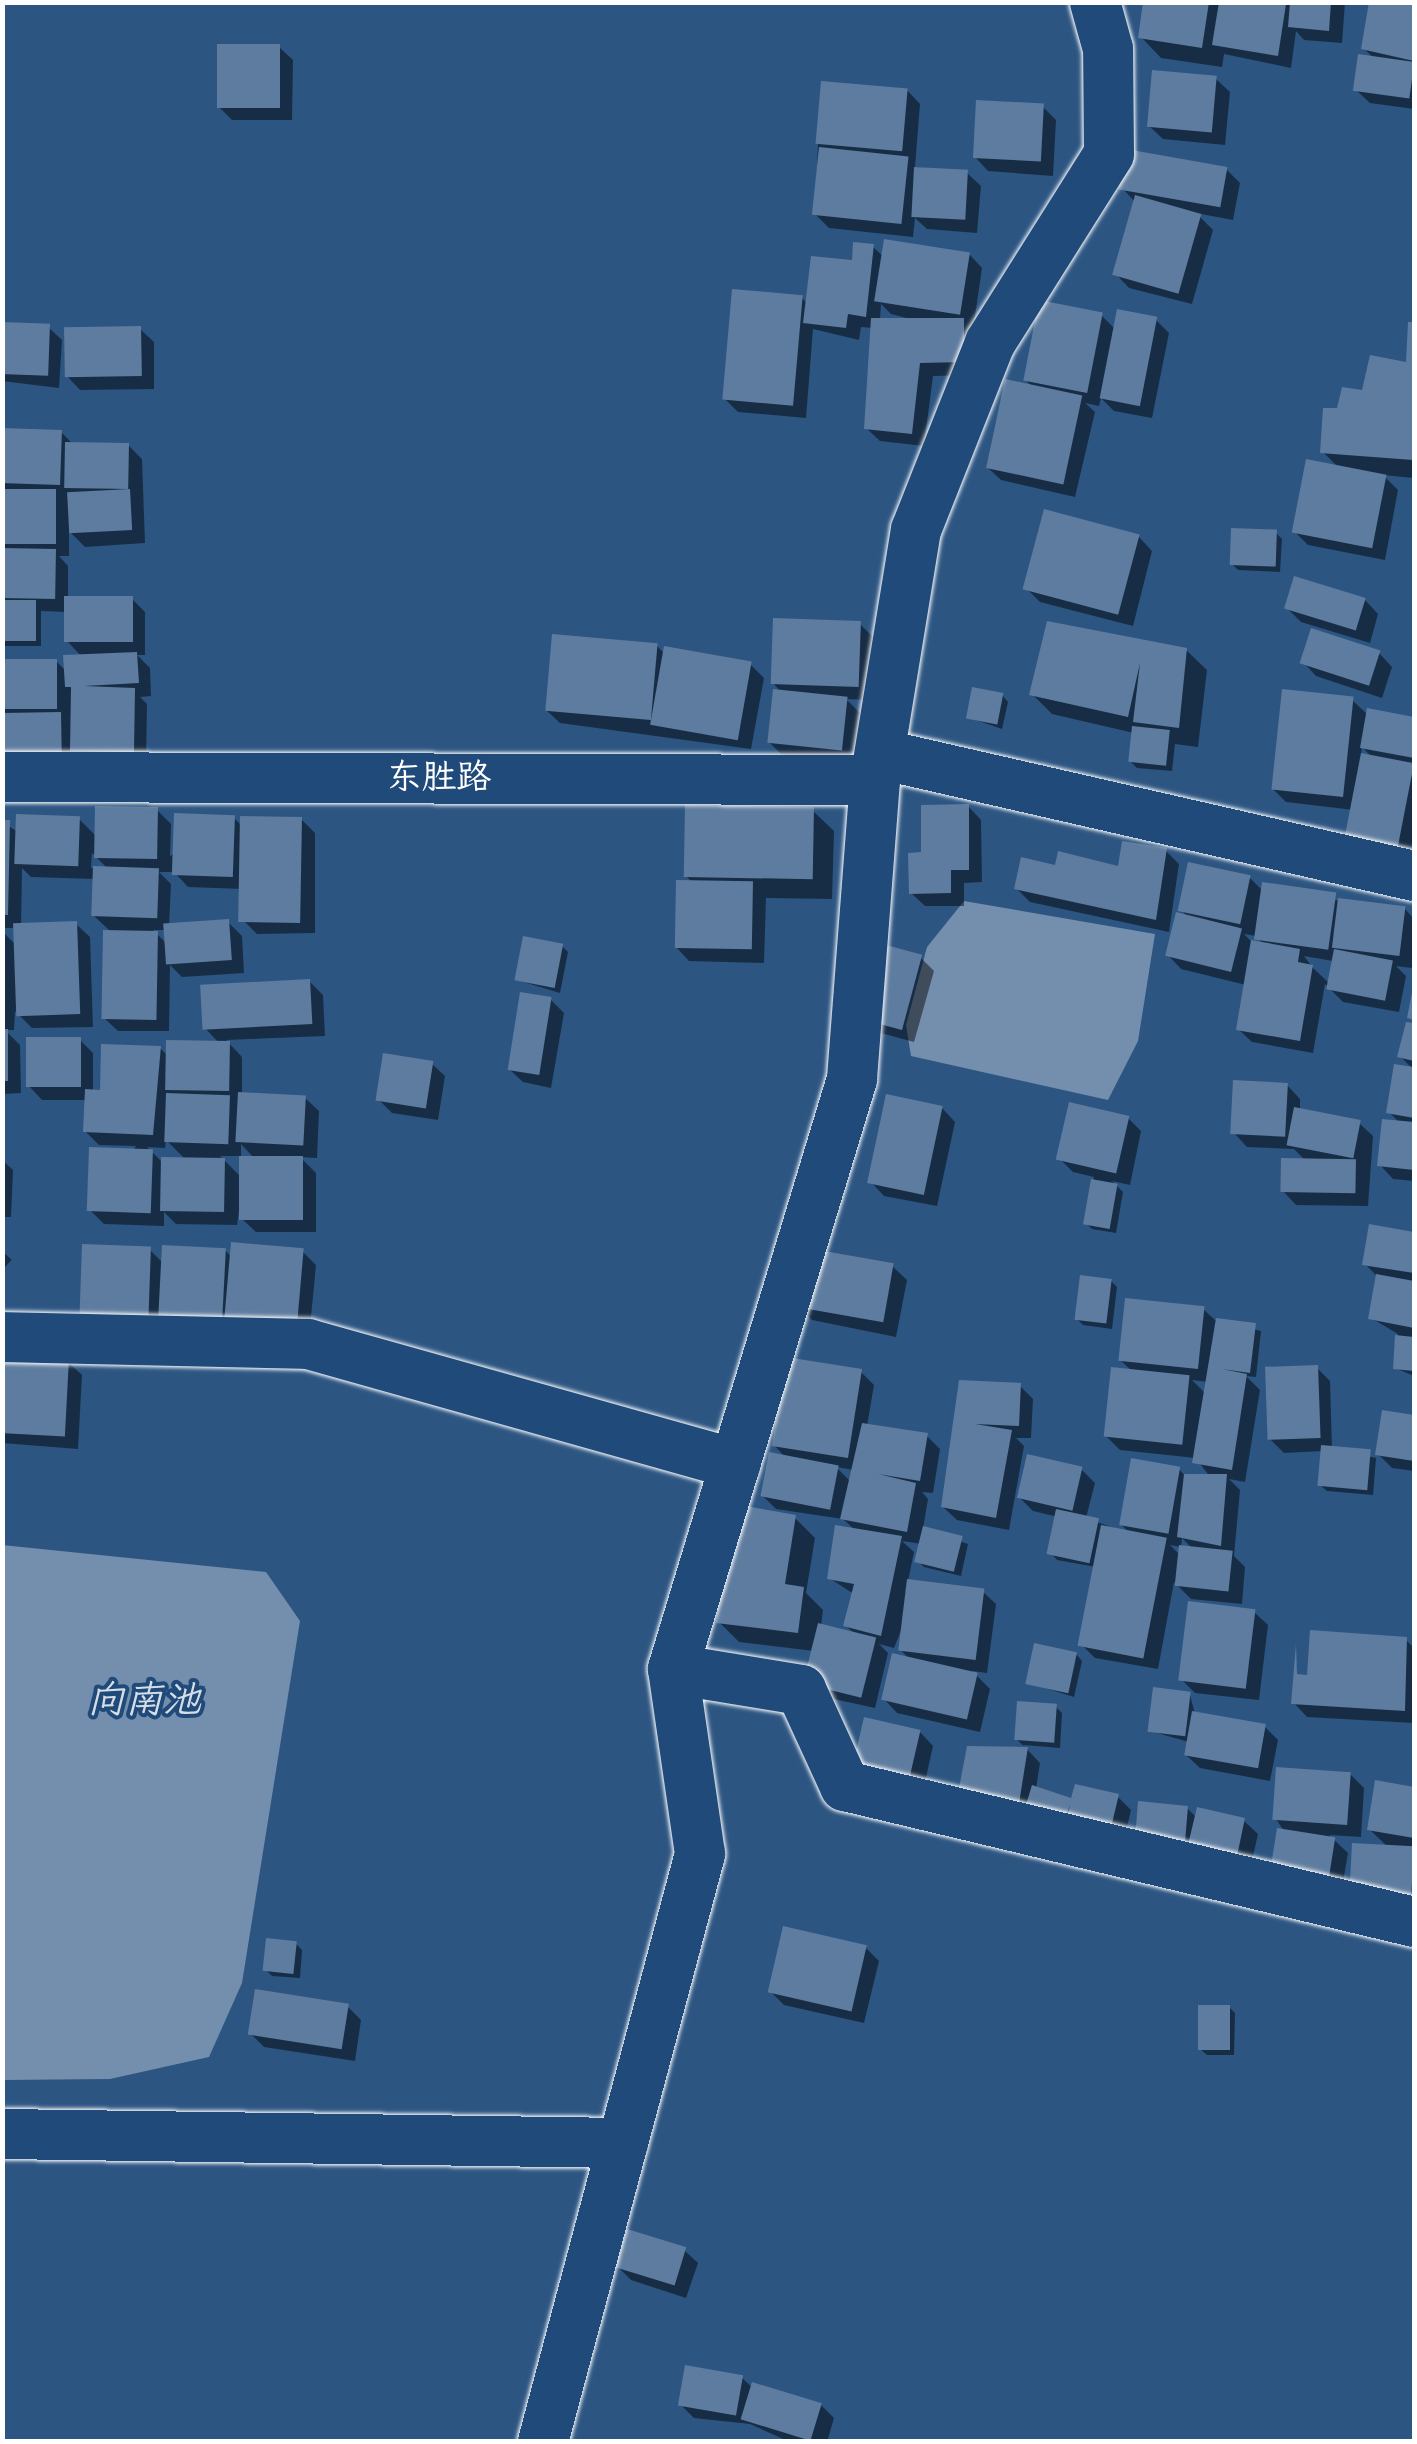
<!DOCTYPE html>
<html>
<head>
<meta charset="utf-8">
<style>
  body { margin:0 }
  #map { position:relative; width:1417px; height:2444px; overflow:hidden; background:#2c5582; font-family:Kalam,"LXGW WenKai TC",sans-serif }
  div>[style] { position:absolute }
  .water>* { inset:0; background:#748fad }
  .shadow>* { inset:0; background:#0007; transform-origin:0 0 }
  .building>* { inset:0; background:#5e7c9f; transform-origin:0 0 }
  .roads { filter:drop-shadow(0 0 2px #fff) drop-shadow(0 0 2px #fff) }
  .street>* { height:50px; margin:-25px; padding:0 25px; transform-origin:25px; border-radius:25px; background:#1f4a7a }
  span { translate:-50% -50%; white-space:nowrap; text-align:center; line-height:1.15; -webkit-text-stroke:8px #1f4a7a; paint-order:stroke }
  .street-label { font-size:35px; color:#fff }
  .water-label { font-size:38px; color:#d5dde6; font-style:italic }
  .frame { position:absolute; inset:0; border:5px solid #fff; pointer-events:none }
</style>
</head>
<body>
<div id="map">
  <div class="water">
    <div style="clip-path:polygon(964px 901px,1155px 934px,1138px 1041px,1108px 1100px,911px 1056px,906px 1025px,927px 947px)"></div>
    <div style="clip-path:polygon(2px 1545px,266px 1572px,300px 1621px,242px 1983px,209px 2057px,110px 2079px,3px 2080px)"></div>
  </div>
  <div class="shadow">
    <div style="clip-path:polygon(1147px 2px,1345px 2px,1342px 43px,1304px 40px,1296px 31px,1291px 68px,1224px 54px,1222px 67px,1161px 58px,1141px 37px)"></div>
    <div style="clip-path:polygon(1371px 2px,1414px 2px,1414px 109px,1370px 103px,1356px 90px,1375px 59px,1363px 48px)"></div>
    <div style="clip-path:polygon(279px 47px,293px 60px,292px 120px,232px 120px,219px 107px)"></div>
    <div style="clip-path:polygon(1216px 79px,1230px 92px,1225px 145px,1163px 139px,1149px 126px)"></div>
    <div style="clip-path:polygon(907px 90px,920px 104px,915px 167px,967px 173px,981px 186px,977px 233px,927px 229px,915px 218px,913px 237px,829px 228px,815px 214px,818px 144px)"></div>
    <div style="clip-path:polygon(1043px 107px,1056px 120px,1053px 176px,988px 171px,975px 157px)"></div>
    <div style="clip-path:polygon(1226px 169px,1240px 183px,1233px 220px,1196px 213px,1213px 230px,1192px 304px,1129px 288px,1116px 274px,1136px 203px,1122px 188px)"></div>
    <div style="clip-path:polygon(evenodd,873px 247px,884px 257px,969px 254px,982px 268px,973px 330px,976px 375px,933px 376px,924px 446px,880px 441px,866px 428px,873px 328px,861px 327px,859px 340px,813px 329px,806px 418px,738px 412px,725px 399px,801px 297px,808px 304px,873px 247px,881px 304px,891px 314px,914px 320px,880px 320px,881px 304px)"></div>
    <div style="clip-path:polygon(1102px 316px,1115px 329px,1155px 319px,1169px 333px,1152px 418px,1114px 411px,1101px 398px,1099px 406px,1085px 403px,1095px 412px,1075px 497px,1001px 480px,987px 467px,1033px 388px,1025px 379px)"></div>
    <div style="clip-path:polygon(2px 324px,48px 327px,62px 340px,59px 388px,2px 381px)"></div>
    <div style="clip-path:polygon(1410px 325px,1414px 478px,1383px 475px,1398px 490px,1385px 560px,1308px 545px,1294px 531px,1338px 467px,1323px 452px,1339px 411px,1408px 365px)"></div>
    <div style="clip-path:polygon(140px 329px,154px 342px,154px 389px,80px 390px,67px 376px)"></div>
    <div style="clip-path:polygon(2px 431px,61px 432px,74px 445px,128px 445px,142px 459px,145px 543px,85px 547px,69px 531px,69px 556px,59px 556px,68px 566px,68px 599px,132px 599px,145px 612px,145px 655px,137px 655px,150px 668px,151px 696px,140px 697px,147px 704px,146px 764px,86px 763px,74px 751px,75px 765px,2px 757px,2px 661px,56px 661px,66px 671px,82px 657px,67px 641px,67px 612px,41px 611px,41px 646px,2px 646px)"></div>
    <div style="clip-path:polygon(1275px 532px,1282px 539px,1280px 572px,1238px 570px,1232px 564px)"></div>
    <div style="clip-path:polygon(1139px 537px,1152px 551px,1133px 626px,1040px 602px,1026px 588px)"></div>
    <div style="clip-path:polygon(1365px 600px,1378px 614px,1370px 643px,1301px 622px,1287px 608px)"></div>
    <div style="clip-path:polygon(860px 624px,874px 638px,871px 700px,846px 699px,860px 713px,855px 764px,783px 756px,769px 742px,782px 693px,773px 683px)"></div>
    <div style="clip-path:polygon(1049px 624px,1186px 650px,1207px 670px,1198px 747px,1175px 744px,1172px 771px,1137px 768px,1131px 762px,1134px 733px,1052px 714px,1032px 694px)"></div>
    <div style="clip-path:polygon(657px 646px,666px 655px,751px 665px,764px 678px,751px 749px,560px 723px,546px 710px)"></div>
    <div style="clip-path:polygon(1379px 653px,1392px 667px,1382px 698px,1316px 676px,1303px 662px)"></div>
    <div style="clip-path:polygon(1002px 695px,1008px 702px,1002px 729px,967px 717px)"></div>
    <div style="clip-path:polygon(evenodd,1352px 700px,1368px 715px,1414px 720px,1414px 862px,1354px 810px,1286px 802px,1272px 788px,1352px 700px,1362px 747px,1373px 758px,1361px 756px,1362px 747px)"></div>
    <div style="clip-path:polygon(968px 806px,981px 820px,982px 882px,964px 883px,964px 906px,925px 906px,911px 893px)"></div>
    <div style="clip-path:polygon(evenodd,157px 810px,171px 824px,170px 856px,234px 818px,243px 827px,301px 819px,315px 833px,315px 933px,257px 934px,243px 920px,243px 889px,188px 887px,174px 872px,159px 872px,171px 884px,169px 926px,228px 922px,242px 936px,244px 973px,182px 977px,170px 965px,169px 1031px,118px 1031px,104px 1018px,111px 932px,93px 915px,95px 879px,31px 877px,22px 868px,21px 926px,76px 924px,90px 937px,93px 1027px,32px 1028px,15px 1011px,14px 1030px,5px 1030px,20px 1045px,21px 1093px,2px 1094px,2px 931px,16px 945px,15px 928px,2px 928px,2px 822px,18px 832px,78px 818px,96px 836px,157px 810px,92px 853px,108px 869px,91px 868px,92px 853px,157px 810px,153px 930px,166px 930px,167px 944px,153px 930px)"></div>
    <div style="clip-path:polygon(813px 811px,834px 831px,832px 899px,766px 898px,764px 963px,689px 961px,676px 947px,693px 883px,686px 876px)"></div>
    <div style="clip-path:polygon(1165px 850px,1179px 864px,1169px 932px,1030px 902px,1016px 888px,1057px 868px,1120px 869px)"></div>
    <div style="clip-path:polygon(evenodd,1249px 877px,1263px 891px,1405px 909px,1414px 919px,1414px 950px,1412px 968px,1396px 966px,1406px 976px,1399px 1012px,1343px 1002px,1325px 984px,1313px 1053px,1252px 1042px,1238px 1029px,1246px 985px,1181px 969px,1168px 955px,1189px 918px,1181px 910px,1249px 877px,1244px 934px,1256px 936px,1264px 945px,1253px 943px,1244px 934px,1249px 877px,1304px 956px,1333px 961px,1330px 984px,1312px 967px,1304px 956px)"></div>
    <div style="clip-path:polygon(562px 946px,568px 952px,560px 993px,517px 980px)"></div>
    <div style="clip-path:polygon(920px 957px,934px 971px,914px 1042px,866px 1029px)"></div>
    <div style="clip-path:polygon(evenodd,309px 981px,323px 995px,325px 1036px,226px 1040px,242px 1057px,242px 1095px,305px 1098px,319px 1111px,317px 1158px,300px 1157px,316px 1173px,316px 1232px,256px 1232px,242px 1219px,242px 1189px,237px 1225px,176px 1224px,164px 1212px,164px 1226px,104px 1224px,90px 1210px,136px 1146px,99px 1145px,85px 1131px,87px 1100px,42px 1100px,29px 1086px,80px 1040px,93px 1053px,93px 1092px,102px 1092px,160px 1048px,169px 1057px,220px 1044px,204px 1027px,309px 981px,166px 1140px,186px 1160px,164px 1164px,147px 1147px,165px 1148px,166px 1140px,309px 981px,241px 1144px,255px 1159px,242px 1178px,220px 1156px,241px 1156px,241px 1144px)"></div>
    <div style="clip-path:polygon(550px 999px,564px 1013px,551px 1088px,523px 1082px,509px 1069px)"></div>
    <div style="clip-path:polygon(1408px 1025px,1414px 1026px,1414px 1181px,1393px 1179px,1380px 1165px,1400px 1123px,1389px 1112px,1413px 1069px,1400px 1056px)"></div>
    <div style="clip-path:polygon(431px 1063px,445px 1076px,438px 1120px,392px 1113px,379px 1100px)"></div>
    <div style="clip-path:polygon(1287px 1085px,1300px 1099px,1300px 1111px,1359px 1123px,1373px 1136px,1368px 1206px,1296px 1205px,1283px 1191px,1306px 1161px,1294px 1149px,1247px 1147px,1234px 1133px)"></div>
    <div style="clip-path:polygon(942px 1108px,955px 1122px,937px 1206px,884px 1196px,871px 1182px)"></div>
    <div style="clip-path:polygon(1128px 1118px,1141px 1131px,1130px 1185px,1112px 1181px,1123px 1192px,1116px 1233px,1092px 1229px,1086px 1223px,1094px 1177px,1073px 1172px,1060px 1159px)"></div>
    <div style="clip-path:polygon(2px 1160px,13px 1170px,11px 1217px,2px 1217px)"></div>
    <div style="clip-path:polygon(1371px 1227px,1414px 1234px,1414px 1376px,1395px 1368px,1398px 1334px,1371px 1318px,1378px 1277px,1365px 1264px)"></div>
    <div style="clip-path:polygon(150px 1250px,164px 1264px,225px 1250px,232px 1258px,302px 1251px,316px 1265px,309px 1338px,95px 1332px)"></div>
    <div style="left:2px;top:1251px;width:13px;height:76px;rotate:42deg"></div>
    <div style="clip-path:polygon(893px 1267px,907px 1280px,896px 1337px,812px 1320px,798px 1306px)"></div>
    <div style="clip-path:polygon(1111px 1281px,1117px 1287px,1112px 1329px,1083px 1325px,1077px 1319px)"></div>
    <div style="clip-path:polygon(evenodd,1203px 1309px,1215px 1320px,1261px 1331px,1256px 1377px,1246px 1376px,1260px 1390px,1245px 1482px,1229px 1479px,1240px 1490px,1234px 1556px,1245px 1567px,1242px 1604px,1191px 1599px,1174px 1582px,1158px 1669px,1095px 1658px,1082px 1645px,1096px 1567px,1057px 1560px,1051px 1553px,1058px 1517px,1033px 1511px,1019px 1497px,1081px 1469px,1095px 1483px,1086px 1518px,1130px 1534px,1121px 1524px,1179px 1469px,1186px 1477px,1210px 1477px,1196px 1458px,1120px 1450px,1106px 1436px,1132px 1371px,1120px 1360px,1203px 1309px,1192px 1380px,1208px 1382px,1206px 1394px,1192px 1380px,1203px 1309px,1182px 1538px,1193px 1549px,1180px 1555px,1170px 1545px,1181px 1547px,1182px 1538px)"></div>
    <div style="clip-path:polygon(2px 1358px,68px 1362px,82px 1375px,78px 1449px,2px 1443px)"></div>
    <div style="clip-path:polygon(1317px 1368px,1330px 1381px,1332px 1448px,1376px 1458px,1373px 1495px,1327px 1491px,1320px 1485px,1323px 1451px,1284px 1453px,1270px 1439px)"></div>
    <div style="clip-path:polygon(evenodd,860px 1371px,874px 1385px,867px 1426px,927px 1436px,940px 1449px,933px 1493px,922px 1492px,928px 1499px,923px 1529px,968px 1544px,961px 1576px,924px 1567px,918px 1561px,922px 1544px,902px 1541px,914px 1552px,908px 1581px,982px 1591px,996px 1604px,987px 1673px,972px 1671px,990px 1689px,980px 1732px,897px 1713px,884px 1699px,911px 1661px,900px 1649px,904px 1623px,894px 1648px,879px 1644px,888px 1653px,875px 1708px,820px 1696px,814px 1651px,739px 1642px,719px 1622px,793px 1516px,815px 1538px,806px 1593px,823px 1610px,821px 1626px,855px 1634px,846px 1626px,854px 1594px,829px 1578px,856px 1531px,843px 1519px,776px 1509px,763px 1496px,786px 1458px,774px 1445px,860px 1371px,836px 1467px,854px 1470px,851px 1482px,836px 1467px)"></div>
    <div style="clip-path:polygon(961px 1383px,1020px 1386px,1033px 1399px,1031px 1438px,1016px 1438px,1024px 1446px,1009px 1530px,957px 1520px,943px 1507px)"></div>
    <div style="clip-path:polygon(1384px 1413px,1414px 1417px,1414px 1471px,1392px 1468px,1378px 1454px)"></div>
    <div style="clip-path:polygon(1254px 1612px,1268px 1625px,1259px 1700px,1195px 1693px,1181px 1679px)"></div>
    <div style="clip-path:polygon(1406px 1640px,1414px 1648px,1414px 1723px,1307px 1717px,1294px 1703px,1309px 1677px)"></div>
    <div style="clip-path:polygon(1076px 1654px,1082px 1661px,1074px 1697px,1029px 1683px)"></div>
    <div style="clip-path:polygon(1190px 1695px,1195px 1714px,1264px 1726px,1278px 1740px,1270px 1781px,1200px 1768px,1186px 1755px,1189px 1742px,1150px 1731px)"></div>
    <div style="clip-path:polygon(1056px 1707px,1062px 1713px,1060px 1748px,1023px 1745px,1040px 1763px,1036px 1789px,1073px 1801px,1117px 1796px,1131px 1810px,1118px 1866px,969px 1833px,1027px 1749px,1016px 1739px)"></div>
    <div style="clip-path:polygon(920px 1732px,933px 1746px,919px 1809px,865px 1796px)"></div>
    <div style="clip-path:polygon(1350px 1774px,1364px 1788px,1361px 1837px,1329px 1835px,1348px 1853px,1338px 1912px,1276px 1819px)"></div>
    <div style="clip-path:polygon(1377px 1783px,1414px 1790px,1414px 1912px,1388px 1847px,1369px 1829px)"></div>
    <div style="clip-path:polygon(1187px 1808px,1197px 1818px,1244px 1821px,1258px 1834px,1245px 1892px,1149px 1878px)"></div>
    <div style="clip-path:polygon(296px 1944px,302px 1950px,300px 1978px,272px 1976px,266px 1970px)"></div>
    <div style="clip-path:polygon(865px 1947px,879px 1961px,864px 2023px,784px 2005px,770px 1991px)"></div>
    <div style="clip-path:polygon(348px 2007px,361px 2020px,355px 2061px,264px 2047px,250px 2033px)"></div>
    <div style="clip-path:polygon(1229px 2007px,1235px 2013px,1234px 2055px,1207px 2055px,1200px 2049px)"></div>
    <div style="clip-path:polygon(684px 2250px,698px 2263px,686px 2298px,631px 2280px,617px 2266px)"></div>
    <div style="clip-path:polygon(742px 2378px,753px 2388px,821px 2405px,834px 2418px,827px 2442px,790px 2442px,750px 2424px,694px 2418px,680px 2404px)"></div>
  </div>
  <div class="building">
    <div style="clip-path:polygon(1143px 2px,1209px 2px,1202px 48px,1138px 38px)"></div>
    <div style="clip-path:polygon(1219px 2px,1286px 4px,1278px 56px,1212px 45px)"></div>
    <div style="clip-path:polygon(1290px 2px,1331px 2px,1329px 31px,1288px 27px)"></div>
    <div style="clip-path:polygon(1369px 2px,1414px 2px,1414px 61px,1361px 49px)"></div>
    <div style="left:217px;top:44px;width:63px;height:64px"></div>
    <div style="left:1358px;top:54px;width:57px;height:37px;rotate:8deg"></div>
    <div style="left:1152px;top:70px;width:65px;height:57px;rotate:5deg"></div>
    <div style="left:821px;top:81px;width:87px;height:63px;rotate:5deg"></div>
    <div style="left:976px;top:100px;width:68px;height:58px;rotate:3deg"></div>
    <div style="left:819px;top:147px;width:90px;height:68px;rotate:6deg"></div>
    <div style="left:1126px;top:149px;width:103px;height:41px;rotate:10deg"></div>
    <div style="left:914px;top:167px;width:54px;height:50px;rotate:3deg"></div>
    <div style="left:1135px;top:195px;width:69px;height:83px;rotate:16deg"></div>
    <div style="left:884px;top:239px;width:87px;height:63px;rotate:9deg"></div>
    <div style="clip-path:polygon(853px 242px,874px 244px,866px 317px,848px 314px,846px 328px,803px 323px,811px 256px,852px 260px)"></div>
    <div style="left:732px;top:289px;width:71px;height:111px;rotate:5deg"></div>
    <div style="left:1039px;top:300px;width:65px;height:82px;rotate:11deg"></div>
    <div style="left:1117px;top:309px;width:41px;height:91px;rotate:11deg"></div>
    <div style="clip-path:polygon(871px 318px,964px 318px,964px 362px,920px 363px,912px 434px,864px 429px)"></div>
    <div style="left:2px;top:322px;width:48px;height:52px;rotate:2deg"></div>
    <div style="clip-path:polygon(1408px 322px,1414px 322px,1413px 460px,1320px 453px,1323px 408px,1337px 408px,1342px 387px,1362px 390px,1370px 355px,1406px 362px)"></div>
    <div style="left:141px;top:326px;width:50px;height:77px;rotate:89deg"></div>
    <div style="left:1005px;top:379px;width:79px;height:91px;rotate:12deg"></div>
    <div style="left:2px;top:428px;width:60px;height:55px;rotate:2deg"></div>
    <div style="left:65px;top:442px;width:64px;height:46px;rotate:1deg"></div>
    <div style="left:1306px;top:459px;width:82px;height:75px;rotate:11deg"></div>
    <div style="left:2px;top:489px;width:54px;height:55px"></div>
    <div style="left:130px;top:489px;width:41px;height:63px;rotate:87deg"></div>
    <div style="left:1044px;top:509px;width:99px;height:83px;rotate:15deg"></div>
    <div style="left:1231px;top:528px;width:46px;height:37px;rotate:2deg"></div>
    <div style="left:2px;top:548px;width:54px;height:50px;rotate:1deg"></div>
    <div style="left:1294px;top:576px;width:75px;height:34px;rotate:17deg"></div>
    <div style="left:133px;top:596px;width:46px;height:69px;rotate:90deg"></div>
    <div style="left:2px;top:600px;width:34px;height:41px"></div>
    <div style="left:773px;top:618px;width:88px;height:66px;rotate:2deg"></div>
    <div style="clip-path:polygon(1047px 621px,1187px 648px,1179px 728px,1133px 722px,1140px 663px,1128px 717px,1029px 695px)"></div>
    <div style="left:1311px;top:628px;width:73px;height:37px;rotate:18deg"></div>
    <div style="left:552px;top:634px;width:106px;height:77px;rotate:5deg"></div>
    <div style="left:664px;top:646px;width:89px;height:80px;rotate:10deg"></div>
    <div style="clip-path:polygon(137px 652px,139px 683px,84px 686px,135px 688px,134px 752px,70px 751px,71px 687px,65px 687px,63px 655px)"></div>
    <div style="left:2px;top:659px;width:55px;height:50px"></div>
    <div style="left:972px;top:687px;width:32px;height:32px;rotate:11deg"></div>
    <div style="left:773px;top:689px;width:75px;height:54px;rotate:6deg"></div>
    <div style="left:1282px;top:689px;width:72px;height:101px;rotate:6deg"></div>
    <div style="clip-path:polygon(1367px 708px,1414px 717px,1414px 758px,1360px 748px)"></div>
    <div style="left:61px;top:712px;width:40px;height:59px;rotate:89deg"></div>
    <div style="left:1132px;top:726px;width:38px;height:36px;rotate:6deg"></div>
    <div style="left:1361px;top:753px;width:54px;height:89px;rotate:11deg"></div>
    <div style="clip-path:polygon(969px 804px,969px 870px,951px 870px,951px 893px,909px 894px,908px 853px,921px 852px,921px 805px)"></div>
    <div style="left:685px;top:805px;width:129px;height:72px;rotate:1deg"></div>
    <div style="left:95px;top:806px;width:63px;height:52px;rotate:1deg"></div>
    <div style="left:174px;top:813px;width:61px;height:62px;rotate:2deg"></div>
    <div style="left:16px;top:814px;width:64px;height:50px;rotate:2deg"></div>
    <div style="left:240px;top:816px;width:62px;height:106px;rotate:1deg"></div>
    <div style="clip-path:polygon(2px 820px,10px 820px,8px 915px,2px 915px)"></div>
    <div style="clip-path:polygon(1122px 841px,1167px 848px,1156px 920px,1014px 889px,1021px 857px,1055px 865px,1058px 851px,1118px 866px)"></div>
    <div style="left:1188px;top:862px;width:64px;height:50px;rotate:12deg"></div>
    <div style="left:93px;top:866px;width:66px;height:50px;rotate:2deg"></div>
    <div style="left:676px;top:880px;width:77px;height:68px;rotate:1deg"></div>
    <div style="left:1262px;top:882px;width:75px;height:58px;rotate:8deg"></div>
    <div style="left:1338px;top:898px;width:68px;height:50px;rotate:7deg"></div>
    <div style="left:1176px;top:912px;width:68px;height:45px;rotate:14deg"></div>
    <div style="left:229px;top:919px;width:41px;height:66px;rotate:86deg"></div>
    <div style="left:77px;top:921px;width:93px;height:64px;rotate:88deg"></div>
    <div style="left:103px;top:930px;width:55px;height:89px;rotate:1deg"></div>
    <div style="left:523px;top:936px;width:41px;height:45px;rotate:11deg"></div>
    <div style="clip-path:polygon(1251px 940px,1300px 949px,1298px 962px,1313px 965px,1300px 1041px,1236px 1030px)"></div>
    <div style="left:871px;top:941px;width:53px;height:78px;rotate:15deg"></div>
    <div style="left:1334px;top:949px;width:60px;height:41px;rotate:11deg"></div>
    <div style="left:310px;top:979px;width:45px;height:110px;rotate:87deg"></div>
    <div style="clip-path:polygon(1413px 987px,1414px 987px,1414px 1020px,1407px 1018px)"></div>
    <div style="left:520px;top:992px;width:32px;height:79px;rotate:9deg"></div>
    <div style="clip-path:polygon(1406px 1022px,1414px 1023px,1414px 1061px,1397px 1057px)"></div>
    <div style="left:2px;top:1029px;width:6px;height:52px"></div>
    <div style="left:26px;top:1037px;width:55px;height:50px"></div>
    <div style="left:166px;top:1040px;width:64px;height:50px;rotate:1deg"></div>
    <div style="clip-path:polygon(101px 1044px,161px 1046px,153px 1135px,83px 1132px,85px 1089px,100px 1090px)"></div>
    <div style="left:383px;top:1053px;width:51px;height:48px;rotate:9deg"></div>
    <div style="clip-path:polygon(1394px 1064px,1414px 1067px,1414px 1118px,1386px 1113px)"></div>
    <div style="left:1233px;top:1080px;width:55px;height:54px;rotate:3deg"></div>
    <div style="left:238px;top:1092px;width:68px;height:50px;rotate:3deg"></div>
    <div style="left:166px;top:1093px;width:64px;height:49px;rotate:2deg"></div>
    <div style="left:886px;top:1094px;width:58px;height:91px;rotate:12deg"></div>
    <div style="left:1069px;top:1102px;width:62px;height:59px;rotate:13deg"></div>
    <div style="left:1294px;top:1107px;width:68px;height:39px;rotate:11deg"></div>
    <div style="clip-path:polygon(1382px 1119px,1414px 1122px,1414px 1170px,1377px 1166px)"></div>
    <div style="left:89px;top:1147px;width:64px;height:64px;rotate:2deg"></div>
    <div style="left:239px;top:1156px;width:64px;height:64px"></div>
    <div style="left:161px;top:1157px;width:64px;height:54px;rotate:1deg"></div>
    <div style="left:1281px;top:1158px;width:75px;height:34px;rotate:1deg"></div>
    <div style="left:1091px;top:1179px;width:27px;height:46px;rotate:10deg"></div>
    <div style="clip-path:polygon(1369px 1224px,1414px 1232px,1414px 1273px,1362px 1265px)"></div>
    <div style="left:231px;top:1242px;width:73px;height:77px;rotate:5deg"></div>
    <div style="left:82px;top:1244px;width:69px;height:75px;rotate:2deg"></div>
    <div style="left:162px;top:1245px;width:64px;height:78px;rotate:3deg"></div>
    <div style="left:807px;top:1248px;width:88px;height:60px;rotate:10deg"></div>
    <div style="clip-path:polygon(1376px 1274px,1414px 1281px,1414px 1328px,1368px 1319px)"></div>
    <div style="left:1080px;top:1275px;width:32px;height:45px;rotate:7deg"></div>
    <div style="left:1125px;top:1298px;width:80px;height:63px;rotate:6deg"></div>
    <div style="clip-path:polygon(1216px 1318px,1256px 1323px,1250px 1373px,1222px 1369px,1247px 1374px,1232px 1470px,1192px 1463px)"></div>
    <div style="clip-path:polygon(1395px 1335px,1414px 1337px,1414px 1371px,1393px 1369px)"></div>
    <div style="left:2px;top:1356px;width:67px;height:77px;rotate:3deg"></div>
    <div style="left:786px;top:1357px;width:77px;height:90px;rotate:9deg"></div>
    <div style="left:1318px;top:1365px;width:73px;height:53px;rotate:88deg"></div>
    <div style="left:1111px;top:1367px;width:79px;height:70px;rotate:6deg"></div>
    <div style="clip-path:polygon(959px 1380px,1021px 1383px,1019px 1426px,975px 1424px,1012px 1430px,996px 1518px,941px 1507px)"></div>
    <div style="clip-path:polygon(1382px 1410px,1414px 1415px,1414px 1461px,1375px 1455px)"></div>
    <div style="clip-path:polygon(862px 1423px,928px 1433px,920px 1481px,878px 1474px,916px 1483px,907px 1532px,840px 1519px)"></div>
    <div style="left:1321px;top:1445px;width:50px;height:41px;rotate:5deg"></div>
    <div style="left:769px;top:1452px;width:71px;height:45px;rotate:11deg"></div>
    <div style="left:1027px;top:1454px;width:57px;height:45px;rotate:13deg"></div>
    <div style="left:1131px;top:1458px;width:50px;height:68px;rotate:10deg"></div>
    <div style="clip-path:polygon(1184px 1474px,1227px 1474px,1221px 1546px,1177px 1537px)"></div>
    <div style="clip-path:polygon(734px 1504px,796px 1515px,785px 1584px,804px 1587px,798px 1633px,716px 1623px)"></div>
    <div style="left:1056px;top:1509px;width:44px;height:46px;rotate:12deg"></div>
    <div style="clip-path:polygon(835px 1525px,902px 1536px,881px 1636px,843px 1626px,854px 1584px,827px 1579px)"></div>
    <div style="left:1101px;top:1525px;width:67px;height:123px;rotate:11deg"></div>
    <div style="left:923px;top:1526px;width:41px;height:37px;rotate:14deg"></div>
    <div style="left:1179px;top:1545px;width:54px;height:41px;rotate:6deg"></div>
    <div style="left:907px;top:1579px;width:78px;height:72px;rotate:7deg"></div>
    <div style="left:1188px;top:1601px;width:68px;height:80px;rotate:7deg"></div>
    <div style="left:818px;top:1623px;width:60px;height:62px;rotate:14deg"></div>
    <div style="clip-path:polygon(1310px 1630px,1407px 1637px,1405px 1711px,1291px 1704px,1296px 1644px,1297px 1674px,1307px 1675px)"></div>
    <div style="left:1034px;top:1643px;width:44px;height:42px;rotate:12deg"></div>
    <div style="left:892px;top:1653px;width:88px;height:48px;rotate:13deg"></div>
    <div style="left:1153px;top:1687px;width:38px;height:45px;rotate:7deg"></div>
    <div style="left:1017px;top:1701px;width:40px;height:39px;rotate:4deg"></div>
    <div style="left:1192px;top:1711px;width:75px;height:45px;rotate:10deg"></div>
    <div style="left:864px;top:1717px;width:58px;height:68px;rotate:13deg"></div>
    <div style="clip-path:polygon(967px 1746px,1028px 1747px,1014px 1835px,953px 1820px)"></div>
    <div style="left:1276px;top:1767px;width:75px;height:53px;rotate:4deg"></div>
    <div style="clip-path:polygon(1375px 1780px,1414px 1787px,1414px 1838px,1367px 1830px)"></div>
    <div style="clip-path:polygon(1075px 1784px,1119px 1794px,1105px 1853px,1061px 1843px,1070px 1805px,1057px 1841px,1019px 1828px,1032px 1785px,1071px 1798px)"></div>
    <div style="clip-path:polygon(1138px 1801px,1188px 1806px,1183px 1866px,1197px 1807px,1245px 1818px,1232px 1880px,1133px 1865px)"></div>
    <div style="left:1277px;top:1828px;width:59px;height:64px;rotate:9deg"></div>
    <div style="left:1352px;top:1843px;width:62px;height:54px;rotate:3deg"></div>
    <div style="left:783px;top:1926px;width:86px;height:68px;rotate:13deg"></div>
    <div style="left:266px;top:1938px;width:31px;height:33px;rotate:6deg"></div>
    <div style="left:255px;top:1989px;width:95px;height:46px;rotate:9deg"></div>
    <div style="left:1198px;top:2005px;width:32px;height:45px"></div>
    <div style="left:627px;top:2229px;width:62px;height:40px;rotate:17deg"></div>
    <div style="left:685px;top:2365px;width:59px;height:41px;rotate:10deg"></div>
    <div style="left:752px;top:2382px;width:73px;height:39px;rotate:17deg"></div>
  </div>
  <div class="roads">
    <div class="street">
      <div style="left:880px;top:754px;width:548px;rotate:12.87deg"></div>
      <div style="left:2px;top:777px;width:873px;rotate:0.2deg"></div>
      <div style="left:2px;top:1337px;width:306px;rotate:1.3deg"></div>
      <div style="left:308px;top:1344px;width:444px;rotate:15.7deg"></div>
      <div style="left:673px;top:1669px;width:130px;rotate:9.3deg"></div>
      <div style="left:801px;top:1690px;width:106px;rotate:65.4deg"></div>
      <div style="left:845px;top:1786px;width:585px;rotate:13.44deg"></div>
      <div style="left:2px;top:2134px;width:621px;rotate:0.83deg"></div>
      <div style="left:543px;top:2442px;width:609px;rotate:-75.05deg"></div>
      <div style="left:700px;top:1854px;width:187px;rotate:-98.3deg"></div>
      <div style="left:673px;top:1669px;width:617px;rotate:-73.12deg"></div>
      <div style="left:852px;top:1079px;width:300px;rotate:-85.6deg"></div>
      <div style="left:875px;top:780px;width:253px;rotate:-80.7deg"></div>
      <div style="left:916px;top:530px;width:201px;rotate:-68.4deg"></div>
      <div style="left:990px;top:343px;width:223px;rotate:-57.8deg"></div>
      <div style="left:1109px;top:154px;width:105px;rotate:-90.5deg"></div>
      <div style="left:1108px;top:49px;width:49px;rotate:-105.5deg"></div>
    </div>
  </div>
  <div class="street-label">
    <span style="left:439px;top:779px">东胜路</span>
  </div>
  <div class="water-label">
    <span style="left:144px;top:1703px">向南池</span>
  </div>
  <div class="frame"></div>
</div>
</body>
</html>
